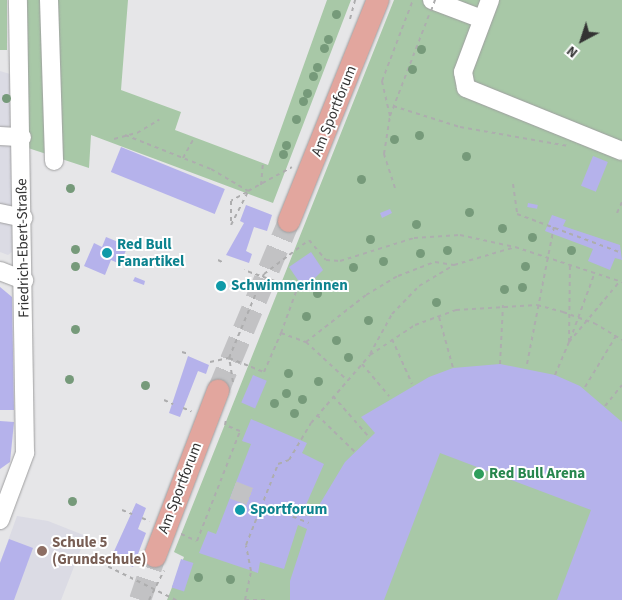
<!DOCTYPE html>
<html>
<head>
<meta charset="utf-8">
<style>
  body { margin:0 }
  #map { position:relative; width:622px; height:600px; overflow:hidden; background:#e6e6e8; font-family:"Source Sans 3",sans-serif }
  div>[style] { position:absolute }
  .built>* { inset:0; background:#dbdbe4 }
  .green>* { inset:0; background:#a8c8a7; transform-origin:0 0 }
  .building>* { inset:0; background:#b5b2eb; transform-origin:0 0 }
  .minor-tunnel>* { height:18px; margin-top:-9px; transform-origin:0; background:repeating-linear-gradient(90deg,#c2c2c4 0 18px,transparent 0 27px) }
  .major-tunnel>* { height:22px; margin-top:-11px; transform-origin:0; background:repeating-linear-gradient(90deg,#c2c2c4 0 22px,transparent 0 33px) }
  .path>* { height:2px; margin-top:-1px; transform-origin:0; background:repeating-linear-gradient(90deg,#adadae 0 4px,transparent 0 8px) }
  .roads { filter:drop-shadow(0 0 1px #9f9fa0) drop-shadow(0 0 1px #9f9fa0) }
  .minor>* { height:18px; margin:-9px; padding:0 9px; transform-origin:9px; border-radius:9px; background:#fff }
  .major>* { height:22px; margin:-11px; padding:0 11px; transform-origin:11px; border-radius:11px; background:#e2a69e }
  .path-bridge>* { height:2px; margin-top:-1px; transform-origin:0; background:repeating-linear-gradient(90deg,#adadae 0 4px,transparent 0 8px) }
  .trees>* { width:9px; height:9px; margin:-4.5px; border-radius:50%; background:#769a7a }
  .dots>* { width:14px; height:14px; translate:-50% -50%; box-sizing:border-box; border:2px solid #fff; border-radius:50% }
  span { translate:-50% -50%; white-space:nowrap; text-align:center; line-height:1.15; -webkit-text-stroke:4px #fff; paint-order:stroke }
  .street-label { font-size:15px; color:#333 }
  .culture-label { font-size:15px; color:#0d838f; font-weight:700 }
  .left { translate:0 -50%; text-align:left }
  .leisure-label { font-size:15px; color:#27864d; font-weight:700 }
  .education-label { font-size:15px; color:#785e54; font-weight:700 }
  .north { position:absolute; left:557px; top:15px; width:50px; height:50px; -webkit-text-stroke:4px #fff; paint-order:stroke; rotate:220deg; font-size:14px; font-weight:700; line-height:20px; text-align:center; color:#333 }
  .north::after { content:''; display:block; margin:auto; width:18px; height:22px; background:#333; clip-path:polygon(50% 0,100% 100%,50% 72%,0 100%) }
</style>
</head>
<body>
<div id="map">
  <div class="built">
    <div style="clip-path:polygon(0 71px,10px 74px,12px 252px,8px 255px,0 252px)"></div>
    <div style="clip-path:polygon(17px 516px,48px 521px,86px 536px,61px 600px,0 600px,0 563px)"></div>
  </div>
  <div class="green">
    <div style="left:0;top:0;width:7px;height:50px"></div>
    <div style="clip-path:polygon(27px 0,128px 0,121px 90px,181px 112px,175px 130px,268px 165px,327px 0,351px 0,273px 203px,91px 135px,89px 168px,28px 148px)"></div>
    <div style="clip-path:polygon(394px 0,622px 0,622px 600px,167px 600px,184px 557px,174px 552px)"></div>
  </div>
  <div class="building">
    <div style="left:121px;top:147px;width:112px;height:27px;rotate:22deg"></div>
    <div style="left:593px;top:156px;width:16px;height:32px;rotate:22deg"></div>
    <div style="left:528px;top:203px;width:10px;height:4px;rotate:11deg"></div>
    <div style="clip-path:polygon(246px 205px,272px 215px,267px 231px,254px 227px,246px 251px,252px 254px,249px 263px,226px 255px,244px 223px,240px 221px)"></div>
    <div style="clip-path:polygon(390px 209px,392px 213px,382px 218px,380px 213px)"></div>
    <div style="clip-path:polygon(552px 215px,566px 220px,563px 226px,620px 245px,622px 260px,615px 258px,610px 270px,588px 261px,593px 249px,545px 231px)"></div>
    <div style="clip-path:polygon(106px 237px,128px 246px,120px 264px,111px 260px,105px 275px,84px 266px,94px 243px,102px 247px)"></div>
    <div style="clip-path:polygon(311px 252px,323px 270px,304px 289px,289px 267px)"></div>
    <div style="clip-path:polygon(135px 277px,145px 281px,144px 285px,133px 281px)"></div>
    <div style="clip-path:polygon(0 287px,12px 297px,14px 410px,0 410px)"></div>
    <div style="clip-path:polygon(188px 356px,209px 365px,206px 374px,198px 371px,180px 417px,169px 413px)"></div>
    <div style="clip-path:polygon(500px 364px,555px 375px,580px 386px,622px 422px,622px 600px,557px 600px,591px 510px,440px 453px,384px 600px,290px 600px,290px 581px,307px 529px,298px 525px,284px 569px,260px 562px,258px 573px,199px 553px,208px 531px,216px 534px,233px 490px,251px 444px,242px 441px,251px 419px,307px 443px,302px 453px,324px 464px,302px 514px,312px 517px,345px 462px,375px 433px,361px 417px,429px 377px,453px 368px)"></div>
    <div style="left:253px;top:375px;width:15px;height:30px;rotate:23deg"></div>
    <div style="clip-path:polygon(0 421px,14px 422px,10px 462px,0 469px)"></div>
    <div style="clip-path:polygon(136px 503px,146px 508px,138px 529px,146px 533px,133px 567px,111px 558px)"></div>
    <div style="clip-path:polygon(9px 539px,33px 548px,14px 600px,0 600px,0 563px)"></div>
    <div style="left:181px;top:559px;width:13px;height:30px;rotate:18deg"></div>
  </div>
  <div class="minor-tunnel">
    <div style="left:233px;top:490px;width:25px;rotate:21deg"></div>
  </div>
  <div class="major-tunnel">
    <div style="left:218px;top:391px;width:184px;rotate:-67.3deg"></div>
    <div style="left:140px;top:600px;width:46px;rotate:-71.2deg"></div>
  </div>
  <div class="path">
    <div style="left:350px;top:19px;width:20px;rotate:-75deg"></div>
    <div style="left:393px;top:106px;width:70px;rotate:17.4deg"></div>
    <div style="left:460px;top:127px;width:110px;rotate:10deg"></div>
    <div style="left:390px;top:116px;width:36px;rotate:-103deg"></div>
    <div style="left:382px;top:81px;width:87px;rotate:-69.1deg"></div>
    <div style="left:125px;top:135px;width:92px;rotate:21.6deg"></div>
    <div style="left:211px;top:169px;width:43px;rotate:30.7deg"></div>
    <div style="left:114px;top:139px;width:24px;rotate:-15deg"></div>
    <div style="left:137px;top:133px;width:26px;rotate:-31deg"></div>
    <div style="left:183px;top:158px;width:23px;rotate:-61deg"></div>
    <div style="left:513px;top:184px;width:30px;rotate:82deg"></div>
    <div style="left:517px;top:214px;width:112px;rotate:20.4deg"></div>
    <div style="left:261px;top:185px;width:22px;rotate:-85deg"></div>
    <div style="left:395px;top:188px;width:36px;rotate:-108deg"></div>
    <div style="left:384px;top:154px;width:38px;rotate:-81deg"></div>
    <div style="left:390px;top:116px;width:108px;rotate:-68.9deg"></div>
    <div style="left:247px;top:192px;width:18px;rotate:151deg"></div>
    <div style="left:231px;top:201px;width:24px;rotate:90deg"></div>
    <div style="left:231px;top:225px;width:38px;rotate:-63deg"></div>
    <div style="left:248px;top:191px;width:50px;rotate:-28.6deg"></div>
    <div style="left:617px;top:213px;width:12px;rotate:-66deg"></div>
    <div style="left:218px;top:260px;width:7px;rotate:27deg"></div>
    <div style="left:439px;top:317px;width:53px;rotate:74.6deg"></div>
    <div style="left:594px;top:323px;width:33px;rotate:31deg"></div>
    <div style="left:281px;top:333px;width:27px;rotate:20deg"></div>
    <div style="left:306px;top:342px;width:54px;rotate:42.8deg"></div>
    <div style="left:392px;top:339px;width:49px;rotate:66deg"></div>
    <div style="left:570px;top:340px;width:72px;rotate:-69.8deg"></div>
    <div style="left:306px;top:342px;width:76px;rotate:-38.1deg"></div>
    <div style="left:366px;top:295px;width:37px;rotate:-31deg"></div>
    <div style="left:398px;top:276px;width:40px;rotate:-21deg"></div>
    <div style="left:435px;top:262px;width:19px;rotate:9deg"></div>
    <div style="left:569px;top:342px;width:80px;rotate:-50.1deg"></div>
    <div style="left:182px;top:352px;width:7px;rotate:16deg"></div>
    <div style="left:370px;top:354px;width:46px;rotate:-61.2deg"></div>
    <div style="left:392px;top:314px;width:39px;rotate:-46deg"></div>
    <div style="left:419px;top:286px;width:41px;rotate:-31deg"></div>
    <div style="left:454px;top:265px;width:64px;rotate:-16.4deg"></div>
    <div style="left:515px;top:247px;width:113px;rotate:18.1deg"></div>
    <div style="left:210px;top:362px;width:19px;rotate:-12deg"></div>
    <div style="left:229px;top:358px;width:38px;rotate:22deg"></div>
    <div style="left:264px;top:372px;width:43px;rotate:-66.4deg"></div>
    <div style="left:281px;top:333px;width:47px;rotate:-70deg"></div>
    <div style="left:297px;top:289px;width:56px;rotate:-160.3deg"></div>
    <div style="left:362px;top:364px;width:42px;rotate:49.8deg"></div>
    <div style="left:500px;top:364px;width:59px;rotate:-87.1deg"></div>
    <div style="left:527px;top:364px;width:140px;rotate:-78.9deg"></div>
    <div style="left:555px;top:375px;width:36px;rotate:-67deg"></div>
    <div style="left:569px;top:342px;width:80px;rotate:-89.3deg"></div>
    <div style="left:233px;top:382px;width:24px;rotate:-99deg"></div>
    <div style="left:229px;top:358px;width:91px;rotate:-67.4deg"></div>
    <div style="left:264px;top:274px;width:56px;rotate:-37.1deg"></div>
    <div style="left:309px;top:240px;width:26px;rotate:50deg"></div>
    <div style="left:326px;top:260px;width:14px;rotate:4deg"></div>
    <div style="left:340px;top:261px;width:77px;rotate:-17.3deg"></div>
    <div style="left:414px;top:238px;width:46px;rotate:-3.7deg"></div>
    <div style="left:460px;top:235px;width:56px;rotate:12.3deg"></div>
    <div style="left:585px;top:387px;width:60px;rotate:-58.7deg"></div>
    <div style="left:333px;top:396px;width:55px;rotate:48.7deg"></div>
    <div style="left:164px;top:400px;width:10px;rotate:24deg"></div>
    <div style="left:605px;top:406px;width:27px;rotate:-51deg"></div>
    <div style="left:183px;top:408px;width:9px;rotate:21deg"></div>
    <div style="left:317px;top:415px;width:53px;rotate:44.2deg"></div>
    <div style="left:225px;top:425px;width:5px;rotate:-79deg"></div>
    <div style="left:263px;top:505px;width:49px;rotate:21.4deg"></div>
    <div style="left:122px;top:510px;width:11px;rotate:22deg"></div>
    <div style="left:142px;top:518px;width:8px;rotate:23deg"></div>
    <div style="left:181px;top:534px;width:17px;rotate:24deg"></div>
    <div style="left:197px;top:541px;width:118px;rotate:-68.6deg"></div>
    <div style="left:240px;top:431px;width:16px;rotate:-158deg"></div>
    <div style="left:101px;top:563px;width:84px;rotate:26.3deg"></div>
    <div style="left:149px;top:600px;width:33px;rotate:-63deg"></div>
    <div style="left:245px;top:600px;width:30px;rotate:-78deg"></div>
    <div style="left:251px;top:571px;width:26px;rotate:-101deg"></div>
    <div style="left:246px;top:545px;width:87px;rotate:-68.4deg"></div>
    <div style="left:278px;top:464px;width:12px;rotate:-20deg"></div>
    <div style="left:289px;top:460px;width:43px;rotate:-59.3deg"></div>
    <div style="left:311px;top:423px;width:90px;rotate:-49.1deg"></div>
    <div style="left:370px;top:355px;width:54px;rotate:-33.7deg"></div>
    <div style="left:415px;top:325px;width:44px;rotate:-20.1deg"></div>
    <div style="left:456px;top:310px;width:81px;rotate:-3.5deg"></div>
    <div style="left:537px;top:305px;width:27px;rotate:15deg"></div>
    <div style="left:245px;top:600px;width:22px"></div>
  </div>
  <div class="roads">
    <div class="minor">
      <div style="left:49px;top:0;width:161px;rotate:88.2deg"></div>
      <div style="left:432px;top:0;width:53px;rotate:20.8deg"></div>
      <div style="left:490px;top:0;width:77px;rotate:110.6deg"></div>
      <div style="left:463px;top:72px;width:16px;rotate:79deg"></div>
      <div style="left:466px;top:88px;width:168px;rotate:22deg"></div>
      <div style="left:0;top:136px;width:22px;rotate:3deg"></div>
      <div style="left:0;top:213px;width:24px;rotate:12deg"></div>
      <div style="left:0;top:271px;width:26px;rotate:21deg"></div>
      <div style="left:0;top:520px;width:72px;rotate:-69.5deg"></div>
      <div style="left:25px;top:453px;width:453px;rotate:-90.9deg"></div>
    </div>
    <div class="major">
      <div style="left:289px;top:221px;width:238px;rotate:-68.1deg"></div>
      <div style="left:155px;top:556px;width:177px;rotate:-69.1deg"></div>
    </div>
  </div>
  <div class="path-bridge">
    <div style="left:431px;top:11px;width:12px;rotate:-70deg"></div>
    <div style="left:563px;top:312px;width:33px;rotate:20deg"></div>
  </div>
  <div class="trees">
    <div style="left:336px;top:14px"></div>
    <div style="left:328px;top:39px"></div>
    <div style="left:324px;top:48px"></div>
    <div style="left:421px;top:49px"></div>
    <div style="left:317px;top:67px"></div>
    <div style="left:412px;top:69px"></div>
    <div style="left:313px;top:76px"></div>
    <div style="left:307px;top:93px"></div>
    <div style="left:6px;top:98px"></div>
    <div style="left:303px;top:101px"></div>
    <div style="left:296px;top:119px"></div>
    <div style="left:419px;top:135px"></div>
    <div style="left:394px;top:139px"></div>
    <div style="left:286px;top:145px"></div>
    <div style="left:283px;top:154px"></div>
    <div style="left:466px;top:156px"></div>
    <div style="left:361px;top:179px"></div>
    <div style="left:70px;top:188px"></div>
    <div style="left:469px;top:212px"></div>
    <div style="left:416px;top:224px"></div>
    <div style="left:502px;top:228px"></div>
    <div style="left:532px;top:237px"></div>
    <div style="left:370px;top:239px"></div>
    <div style="left:75px;top:249px"></div>
    <div style="left:447px;top:250px"></div>
    <div style="left:571px;top:250px"></div>
    <div style="left:420px;top:253px"></div>
    <div style="left:383px;top:261px"></div>
    <div style="left:144px;top:263px"></div>
    <div style="left:75px;top:266px"></div>
    <div style="left:525px;top:266px"></div>
    <div style="left:353px;top:267px"></div>
    <div style="left:522px;top:287px"></div>
    <div style="left:504px;top:289px"></div>
    <div style="left:317px;top:293px"></div>
    <div style="left:436px;top:302px"></div>
    <div style="left:306px;top:316px"></div>
    <div style="left:368px;top:320px"></div>
    <div style="left:75px;top:329px"></div>
    <div style="left:336px;top:340px"></div>
    <div style="left:348px;top:357px"></div>
    <div style="left:288px;top:373px"></div>
    <div style="left:69px;top:379px"></div>
    <div style="left:318px;top:381px"></div>
    <div style="left:145px;top:385px"></div>
    <div style="left:286px;top:393px"></div>
    <div style="left:302px;top:399px"></div>
    <div style="left:274px;top:403px"></div>
    <div style="left:294px;top:413px"></div>
    <div style="left:72px;top:501px"></div>
    <div style="left:198px;top:577px"></div>
    <div style="left:230px;top:579px"></div>
  </div>
  <div class="dots">
    <div style="left:107px;top:253px;background:#0f9aa8"></div>
    <div style="left:221px;top:286px;background:#0f9aa8"></div>
    <div style="left:479px;top:474px;background:#2e9e5b"></div>
    <div style="left:240px;top:510px;background:#0f9aa8"></div>
    <div style="left:42px;top:551px;background:#8d6e63"></div>
  </div>
  <div class="street-label">
    <span style="left:334px;top:111px;rotate:-68deg">Am Sportforum</span>
    <span style="left:23px;top:248px;rotate:-91deg">Friedrich-Ebert-Straße</span>
    <span style="left:180px;top:488px;rotate:-69deg">Am Sportforum</span>
  </div>
  <div class="culture-label">
    <span class="left" style="left:117px;top:253px">Red Bull<br>Fanartikel</span>
    <span class="left" style="left:231px;top:286px">Schwimmerinnen</span>
    <span class="left" style="left:250px;top:510px">Sportforum</span>
  </div>
  <div class="leisure-label">
    <span class="left" style="left:489px;top:474px">Red Bull Arena</span>
  </div>
  <div class="education-label">
    <span class="left" style="left:52px;top:551px">Schule 5<br>(Grundschule)</span>
  </div>
  <div class="north">N</div>
</div>
</body>
</html>
